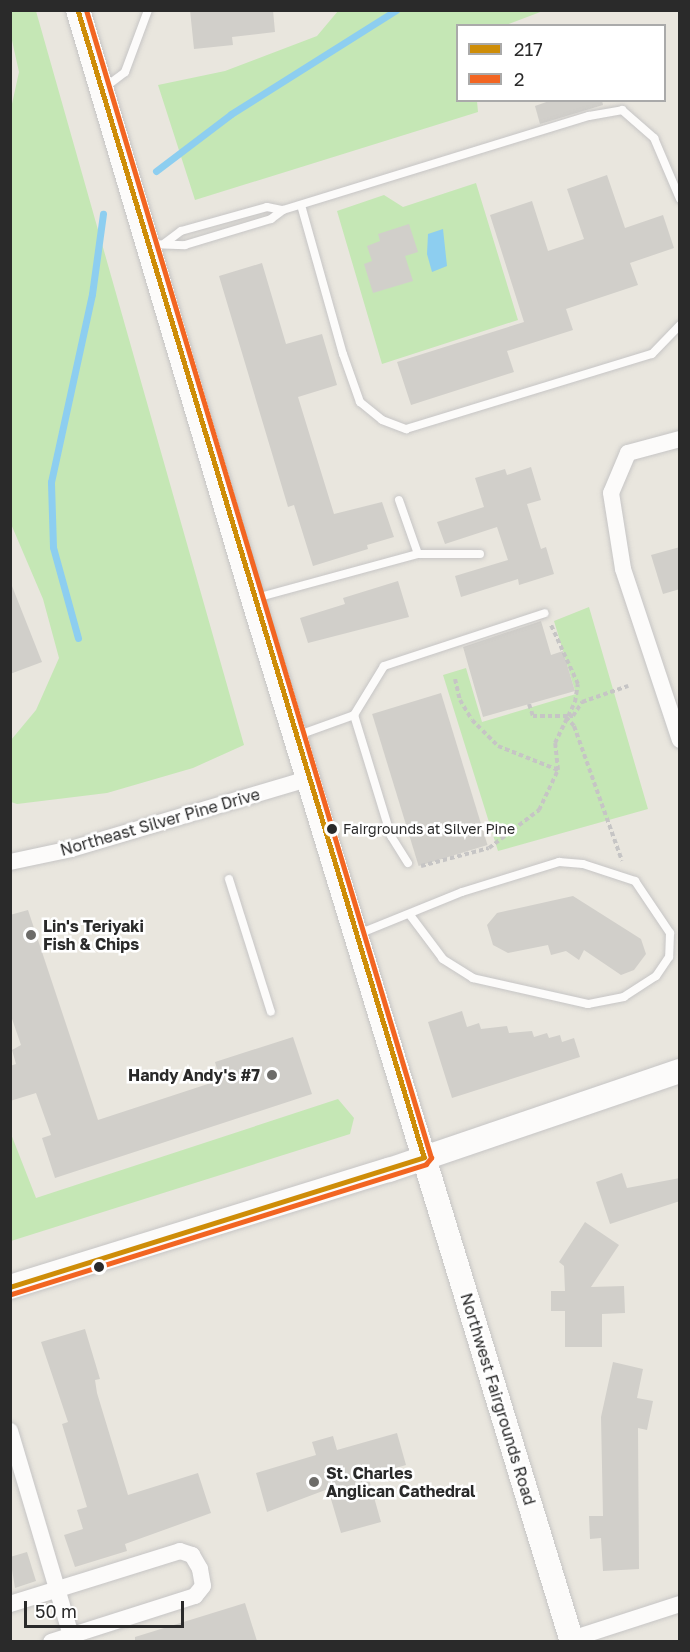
<!DOCTYPE html>
<html>
<head>
<meta charset="utf-8">
<style>
  body { margin:0 }
  #map { position:relative; width:690px; height:1652px; overflow:hidden; background:#e9e6de; font-family:"Golos Text",sans-serif }
  div>[style] { position:absolute }
  .green>* { inset:0; background:#c5e7b5 }
  .water>* { inset:0; background:#8dcef0 }
  .stream>* { height:7px; margin:-3.5px; padding:0 3.5px; transform-origin:3.5px; border-radius:3.5px; background:#8dcef0 }
  .building>* { inset:0; background:#d1cfca; transform-origin:0 0 }
  .path>* { height:4px; margin-top:-2px; transform-origin:0; background:repeating-linear-gradient(90deg,#c6c5c5 0 4.5px,transparent 0 7.5px) }
  .roads { filter:drop-shadow(0 0 2px #c6c5c5) drop-shadow(0 0 2px #c6c5c5) }
  .service>* { height:8px; margin:-4px; padding:0 4px; transform-origin:4px; border-radius:4px; background:#fcfbfa }
  .minor>* { height:16px; margin:-8px; padding:0 8px; transform-origin:8px; border-radius:8px; background:#fcfbfa }
  .secondary>* { height:24px; margin:-12px; padding:0 12px; transform-origin:12px; border-radius:12px; background:#fcfbfa }
  .bus-1>* { height:4.5px; margin:-2.25px; padding:0 2.25px; transform-origin:2.25px; border-radius:2.25px; background:#ce8d08 }
  .bus-2>* { height:4.5px; margin:-2.25px; padding:0 2.25px; transform-origin:2.25px; border-radius:2.25px; background:#f26522 }
  .dots>* { width:16px; height:16px; translate:-50% -50%; box-sizing:border-box; border:3px solid #fff; border-radius:50% }
  span { translate:-50% -50%; white-space:nowrap; text-align:center; line-height:1.15; -webkit-text-stroke:5px #fff; paint-order:stroke }
  .bus-label { font-size:14px; color:#2a2a2a }
  .left { translate:0 -50%; text-align:left }
  .street-label { font-size:16px; color:#2a2a2a }
  .poi-label { font-size:16px; color:#2a2a2a; font-weight:700 }
  .right { translate:-100% -50%; text-align:right }
  .frame { position:absolute; inset:0; border:12px solid #2a2a2a; pointer-events:none }
  .legend { position:absolute; left:456px; top:24px; width:210px; height:78px; box-sizing:border-box; background:#fff; border:2px solid #aaa; margin:0; padding:8px 10px; list-style:none; font-size:18px; color:#2a2a2a }
  .legend li { display:flex; align-items:center; gap:12px; height:30px }
  .legend b { width:30px; border:2px solid #aaa }
  .scale { position:absolute; left:24px; top:1601px; width:160px; height:27px; box-sizing:border-box; border:3px solid #2a2a2a; border-top:0; padding-left:8px; font-size:18px; line-height:21px; white-space:nowrap; color:#2a2a2a; -webkit-text-stroke:4px #fff; paint-order:stroke }
</style>
</head>
<body>
<div id="map">
  <div class="green">
    <div style="clip-path:polygon(10px 11px,36px 11px,244px 745px,193px 768px,107px 793px,17px 804px,11px 802px,11px 740px,36px 710px,59px 658px,43px 599px,11px 524px,10px 113px,19px 72px,11px 36px)"></div>
    <div style="clip-path:polygon(338px 11px,543px 11px,506px 25px,458px 26px,458px 100px,477px 101px,478px 112px,195px 200px,158px 85px,225px 71px,317px 36px)"></div>
    <div style="clip-path:polygon(476px 183px,518px 320px,382px 364px,337px 211px,384px 195px,403px 207px)"></div>
    <div style="clip-path:polygon(589px 607px,648px 809px,498px 851px,443px 675px,466px 668px,482px 722px,576px 694px,554px 621px)"></div>
    <div style="clip-path:polygon(338px 1099px,354px 1118px,350px 1134px,11px 1241px,11px 1134px,36px 1198px)"></div>
  </div>
  <div class="water">
    <div style="clip-path:polygon(443px 229px,447px 266px,432px 272px,427px 254px,428px 234px)"></div>
  </div>
  <div class="stream">
    <div style="left:156px;top:171px;width:94px;rotate:-37.2deg"></div>
    <div style="left:231px;top:114px;width:195px;rotate:-32.2deg"></div>
    <div style="left:78px;top:638px;width:94px;rotate:-105.4deg"></div>
    <div style="left:53px;top:547px;width:65px;rotate:-91.8deg"></div>
    <div style="left:51px;top:482px;width:192px;rotate:-77.7deg"></div>
    <div style="left:92px;top:294px;width:81px;rotate:-82.2deg"></div>
  </div>
  <div class="building">
    <div style="clip-path:polygon(190px 10px,273px 10px,275px 32px,232px 37px,233px 45px,194px 49px)"></div>
    <div style="clip-path:polygon(552px 100px,602px 100px,603px 105px,540px 124px,535px 106px)"></div>
    <div style="clip-path:polygon(607px 175px,625px 228px,663px 215px,674px 248px,630px 263px,638px 285px,566px 309px,573px 330px,507px 351px,514px 372px,411px 405px,397px 362px,524px 322px,490px 215px,532px 201px,548px 251px,584px 239px,567px 189px)"></div>
    <div style="clip-path:polygon(409px 224px,418px 252px,405px 256px,413px 281px,373px 293px,364px 264px,372px 261px,367px 246px,380px 241px,378px 234px)"></div>
    <div style="clip-path:polygon(262px 263px,286px 344px,322px 334px,337px 385px,298px 397px,334px 514px,382px 502px,394px 537px,367px 545px,368px 549px,313px 566px,294px 505px,288px 507px,219px 276px)"></div>
    <div style="clip-path:polygon(531px 467px,541px 500px,527px 504px,541px 549px,546px 547px,554px 574px,519px 585px,518px 579px,461px 597px,455px 576px,508px 560px,497px 527px,445px 544px,437px 522px,484px 507px,475px 478px,505px 469px,507px 475px)"></div>
    <div style="clip-path:polygon(680px 547px,680px 589px,663px 594px,651px 555px)"></div>
    <div style="clip-path:polygon(10px 581px,42px 662px,10px 674px)"></div>
    <div style="clip-path:polygon(398px 581px,409px 617px,308px 643px,300px 618px,345px 604px,343px 598px)"></div>
    <div style="clip-path:polygon(541px 621px,551px 655px,563px 651px,575px 691px,483px 717px,463px 647px)"></div>
    <div style="left:441px;top:693px;width:159px;height:72px;rotate:73deg"></div>
    <div style="clip-path:polygon(573px 896px,641px 939px,646px 954px,634px 970px,621px 975px,584px 950px,579px 960px,566px 951px,551px 955px,548px 945px,508px 953px,493px 945px,487px 925px,497px 913px)"></div>
    <div style="clip-path:polygon(28px 910px,98px 1120px,220px 1080px,215px 1062px,293px 1037px,312px 1094px,55px 1178px,42px 1138px,51px 1135px,36px 1093px,10px 1101px,10px 1066px,16px 1064px,12px 1050px,21px 1045px,10px 1013px,10px 915px)"></div>
    <div style="clip-path:polygon(462px 1011px,467px 1027px,479px 1023px,481px 1029px,507px 1026px,509px 1033px,532px 1031px,534px 1037px,547px 1033px,549px 1038px,560px 1035px,562px 1042px,574px 1038px,580px 1057px,452px 1098px,428px 1022px)"></div>
    <div style="clip-path:polygon(622px 1173px,627px 1188px,680px 1178px,680px 1201px,610px 1224px,596px 1182px)"></div>
    <div style="clip-path:polygon(585px 1222px,619px 1245px,591px 1287px,624px 1286px,625px 1313px,602px 1314px,602px 1347px,565px 1347px,565px 1311px,551px 1311px,551px 1291px,565px 1291px,564px 1266px,559px 1262px)"></div>
    <div style="clip-path:polygon(85px 1329px,100px 1379px,95px 1380px,97px 1393px,128px 1495px,198px 1473px,211px 1513px,125px 1544px,127px 1551px,75px 1567px,64px 1535px,83px 1529px,77px 1510px,87px 1507px,62px 1424px,68px 1422px,41px 1342px)"></div>
    <div style="clip-path:polygon(613px 1362px,643px 1369px,637px 1398px,653px 1401px,647px 1430px,638px 1428px,639px 1569px,603px 1571px,601px 1538px,590px 1539px,589px 1516px,603px 1516px,601px 1417px)"></div>
    <div style="clip-path:polygon(397px 1433px,406px 1465px,368px 1476px,381px 1522px,341px 1533px,328px 1489px,267px 1512px,256px 1473px,316px 1455px,312px 1442px,333px 1436px,337px 1450px)"></div>
    <div style="clip-path:polygon(27px 1552px,36px 1581px,15px 1588px,10px 1557px)"></div>
    <div style="clip-path:polygon(245px 1603px,257px 1641px,135px 1641px,135px 1637px)"></div>
  </div>
  <div class="path">
    <div style="left:455px;top:679px;width:22px;rotate:77deg"></div>
    <div style="left:460px;top:700px;width:23px;rotate:59deg"></div>
    <div style="left:472px;top:720px;width:37px;rotate:45deg"></div>
    <div style="left:498px;top:746px;width:65px;rotate:21.8deg"></div>
    <div style="left:529px;top:704px;width:13px;rotate:72deg"></div>
    <div style="left:533px;top:716px;width:40px"></div>
    <div style="left:573px;top:716px;width:17px;rotate:-57deg"></div>
    <div style="left:582px;top:702px;width:49px;rotate:-19.2deg"></div>
    <div style="left:566px;top:717px;width:12px;rotate:48deg"></div>
    <div style="left:574px;top:726px;width:143px;rotate:70.4deg"></div>
    <div style="left:421px;top:866px;width:70px;rotate:-14.8deg"></div>
    <div style="left:489px;top:848px;width:63px;rotate:-37.2deg"></div>
    <div style="left:539px;top:810px;width:44px;rotate:-64.6deg"></div>
    <div style="left:558px;top:770px;width:27px;rotate:-96deg"></div>
    <div style="left:555px;top:743px;width:46px;rotate:-64deg"></div>
    <div style="left:575px;top:702px;width:18px;rotate:-81deg"></div>
    <div style="left:578px;top:684px;width:65px;rotate:-114.6deg"></div>
  </div>
  <div class="roads">
    <div class="service">
      <div style="left:104px;top:88px;width:26px;rotate:-37deg"></div>
      <div style="left:125px;top:72px;width:66px;rotate:-69.6deg"></div>
      <div style="left:301px;top:205px;width:155px;rotate:74.3deg"></div>
      <div style="left:343px;top:354px;width:51px;rotate:70.5deg"></div>
      <div style="left:360px;top:402px;width:28px;rotate:39deg"></div>
      <div style="left:382px;top:420px;width:26px;rotate:21deg"></div>
      <div style="left:406px;top:429px;width:257px;rotate:-17deg"></div>
      <div style="left:652px;top:354px;width:40px;rotate:-46deg"></div>
      <div style="left:165px;top:243px;width:20px;rotate:-37deg"></div>
      <div style="left:181px;top:231px;width:89px;rotate:-15.6deg"></div>
      <div style="left:267px;top:207px;width:16px;rotate:11deg"></div>
      <div style="left:150px;top:244px;width:35px;rotate:2deg"></div>
      <div style="left:185px;top:245px;width:90px;rotate:-16.8deg"></div>
      <div style="left:271px;top:219px;width:15px;rotate:-37deg"></div>
      <div style="left:283px;top:210px;width:320px;rotate:-17.1deg"></div>
      <div style="left:589px;top:116px;width:34px;rotate:-10deg"></div>
      <div style="left:622px;top:110px;width:43px;rotate:41.2deg"></div>
      <div style="left:654px;top:138px;width:66px;rotate:66.9deg"></div>
      <div style="left:399px;top:500px;width:57px;rotate:70.6deg"></div>
      <div style="left:256px;top:598px;width:168px;rotate:-15.2deg"></div>
      <div style="left:418px;top:554px;width:62px"></div>
      <div style="left:354px;top:715px;width:127px;rotate:73deg"></div>
      <div style="left:391px;top:836px;width:32px;rotate:58deg"></div>
      <div style="left:296px;top:736px;width:62px;rotate:-19.9deg"></div>
      <div style="left:354px;top:715px;width:57px;rotate:-58.5deg"></div>
      <div style="left:384px;top:666px;width:169px;rotate:-18.2deg"></div>
      <div style="left:229px;top:879px;width:139px;rotate:72.5deg"></div>
      <div style="left:356px;top:935px;width:114px;rotate:-22.1deg"></div>
      <div style="left:462px;top:892px;width:102px;rotate:-17.2deg"></div>
      <div style="left:559px;top:862px;width:24px;rotate:5deg"></div>
      <div style="left:583px;top:864px;width:55px;rotate:18.1deg"></div>
      <div style="left:635px;top:881px;width:63px;rotate:56.1deg"></div>
      <div style="left:670px;top:933px;width:24px;rotate:92deg"></div>
      <div style="left:669px;top:957px;width:23px;rotate:124deg"></div>
      <div style="left:656px;top:976px;width:38px;rotate:147deg"></div>
      <div style="left:624px;top:997px;width:37px;rotate:169deg"></div>
      <div style="left:588px;top:1004px;width:118px;rotate:-167.3deg"></div>
      <div style="left:473px;top:978px;width:36px;rotate:-148deg"></div>
      <div style="left:443px;top:959px;width:55px;rotate:-126.9deg"></div>
    </div>
    <div class="minor">
      <div style="left:680px;top:439px;width:54px;rotate:164.9deg"></div>
      <div style="left:628px;top:453px;width:43px;rotate:113deg"></div>
      <div style="left:611px;top:493px;width:77px;rotate:81deg"></div>
      <div style="left:623px;top:569px;width:180px;rotate:71.6deg"></div>
      <div style="left:10px;top:862px;width:62px;rotate:-12deg"></div>
      <div style="left:71px;top:849px;width:247px;rotate:-16.5deg"></div>
      <div style="left:10px;top:1431px;width:213px;rotate:73.4deg"></div>
      <div style="left:10px;top:1604px;width:178px;rotate:-17.3deg"></div>
      <div style="left:180px;top:1551px;width:13px;rotate:18deg"></div>
      <div style="left:192px;top:1555px;width:16px;rotate:60deg"></div>
      <div style="left:200px;top:1569px;width:17px;rotate:80deg"></div>
      <div style="left:203px;top:1586px;width:13px;rotate:129deg"></div>
      <div style="left:195px;top:1596px;width:151px;rotate:162.3deg"></div>
      <div style="left:572px;top:1639px;width:114px;rotate:-18deg"></div>
    </div>
    <div class="secondary">
      <div style="left:78px;top:10px;width:614px;rotate:73.45deg"></div>
      <div style="left:253px;top:599px;width:1091px;rotate:72.99deg"></div>
      <div style="left:10px;top:1287px;width:397px;rotate:-17.2deg"></div>
      <div style="left:389px;top:1170px;width:307px;rotate:-18.8deg"></div>
    </div>
  </div>
  <div class="bus-1">
    <div style="left:78px;top:10px;width:1198px;rotate:73.21deg"></div>
    <div style="left:10px;top:1287px;width:434px;rotate:-17.4deg"></div>
  </div>
  <div class="bus-2">
    <div style="left:12px;top:1294px;width:434px;rotate:-17.4deg"></div>
    <div style="left:426px;top:1164px;width:8px;rotate:-50deg"></div>
    <div style="left:431px;top:1158px;width:1199px;rotate:-106.73deg"></div>
  </div>
  <div class="dots">
    <div style="left:332px;top:829px;background:#2a2a2a"></div>
    <div style="left:31px;top:935px;background:#6d6c69"></div>
    <div style="left:272px;top:1075px;background:#6d6c69"></div>
    <div style="left:99px;top:1267px;background:#2a2a2a"></div>
    <div style="left:314px;top:1482px;background:#6d6c69"></div>
  </div>
  <div class="bus-label">
    <span class="left" style="left:343px;top:829px">Fairgrounds at Silver Pine</span>
  </div>
  <div class="street-label">
    <span style="left:160px;top:822px;rotate:-16deg">Northeast Silver Pine Drive</span>
    <span style="left:498px;top:1399px;rotate:73deg">Northwest Fairgrounds Road</span>
  </div>
  <div class="poi-label">
    <span class="left" style="left:43px;top:935px">Lin's Teriyaki<br>Fish &amp; Chips</span>
    <span class="right" style="left:260px;top:1075px">Handy Andy's #7</span>
    <span class="left" style="left:326px;top:1482px">St. Charles<br>Anglican Cathedral</span>
  </div>
  <div class="frame"></div>
  <ul class="legend">
  <li><b style="height:8px;background:#ce8d08"></b>217</li>
  <li><b style="height:8px;background:#f26522"></b>2</li>
  </ul>
  <div class="scale">50 m</div>
</div>
</body>
</html>
